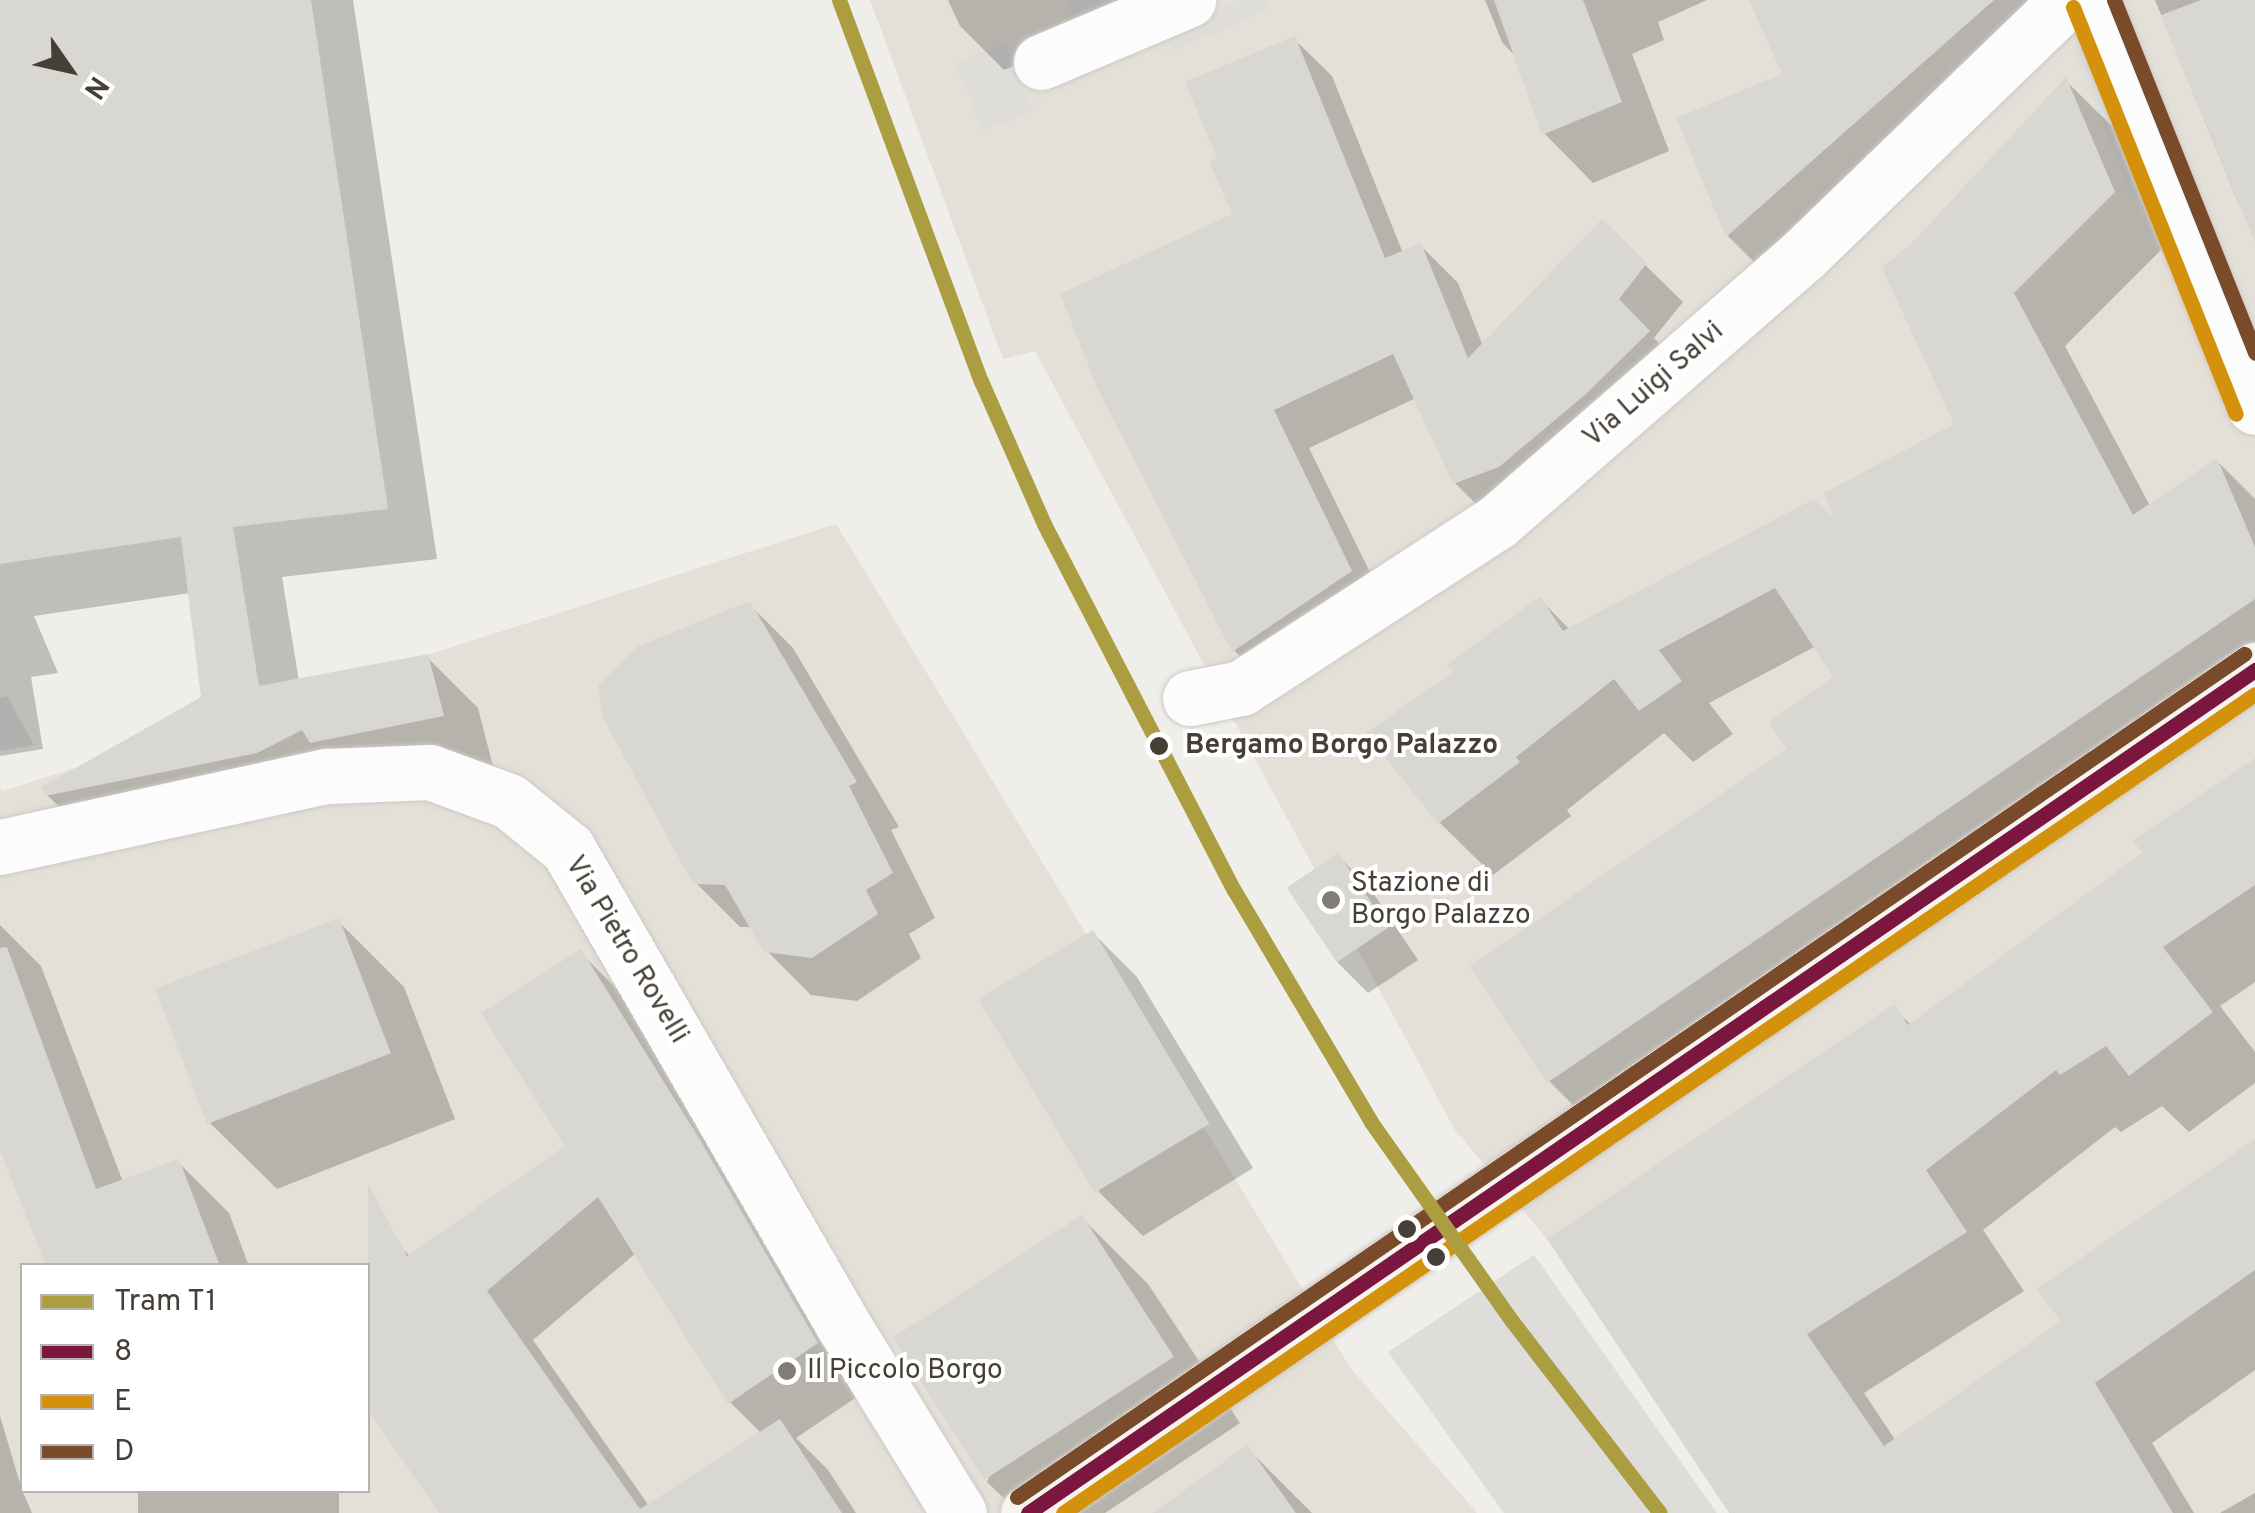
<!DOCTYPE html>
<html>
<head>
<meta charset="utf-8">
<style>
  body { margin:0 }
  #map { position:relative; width:2255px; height:1513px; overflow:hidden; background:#f0eeea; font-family:Overpass,sans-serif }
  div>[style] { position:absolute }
  .residential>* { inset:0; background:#e4dfd7 }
  .parking>* { inset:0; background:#dfddda; transform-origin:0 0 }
  .shadow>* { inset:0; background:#0003; transform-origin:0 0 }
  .building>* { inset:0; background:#d9d7d2; transform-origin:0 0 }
  .roads { filter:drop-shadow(0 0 2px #cccac6) drop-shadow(0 0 2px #cccac6) }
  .minor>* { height:55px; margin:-27.5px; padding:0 27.5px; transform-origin:27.5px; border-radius:27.5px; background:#fdfcfc }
  .secondary>* { height:55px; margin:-27.5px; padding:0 27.5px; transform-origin:27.5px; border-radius:27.5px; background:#f6f4ef }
  .bus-1>* { height:15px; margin:-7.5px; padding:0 7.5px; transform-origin:7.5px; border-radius:7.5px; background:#7b163e }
  .bus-2>* { height:15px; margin:-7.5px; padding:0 7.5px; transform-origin:7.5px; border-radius:7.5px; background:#d4910b }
  .bus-3>* { height:15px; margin:-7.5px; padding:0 7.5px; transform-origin:7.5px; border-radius:7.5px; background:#7a4b2a }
  .tram-1>* { height:15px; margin:-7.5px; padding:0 7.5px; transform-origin:7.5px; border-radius:7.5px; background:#ab9e41 }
  .dots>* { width:28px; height:28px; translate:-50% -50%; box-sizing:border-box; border:5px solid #fff; border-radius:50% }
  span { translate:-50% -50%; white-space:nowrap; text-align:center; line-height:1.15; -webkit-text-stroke:8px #fff; paint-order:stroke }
  .street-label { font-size:28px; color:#463f36 }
  .stop-label { font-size:28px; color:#463f36; font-weight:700 }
  .left { translate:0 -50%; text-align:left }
  .poi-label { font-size:28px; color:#463f36 }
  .legend { position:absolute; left:20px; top:1263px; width:350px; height:230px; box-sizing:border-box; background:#fff; border:2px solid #b5b2af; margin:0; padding:12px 18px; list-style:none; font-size:30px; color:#463f36 }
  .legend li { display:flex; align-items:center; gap:20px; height:50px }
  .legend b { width:50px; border:2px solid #b5b2af }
  .north { position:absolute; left:20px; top:20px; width:100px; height:100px; -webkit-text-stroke:8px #fff; paint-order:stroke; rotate:124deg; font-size:28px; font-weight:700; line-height:40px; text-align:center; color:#463f36 }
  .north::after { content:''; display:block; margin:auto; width:35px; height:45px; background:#463f36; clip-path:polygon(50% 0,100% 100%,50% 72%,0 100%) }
</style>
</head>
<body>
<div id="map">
  <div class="residential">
    <div style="clip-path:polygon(870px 0,2255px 0,2255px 1513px,1778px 1513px,1455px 1130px,1035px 351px,1003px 359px)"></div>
    <div style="clip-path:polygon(evenodd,836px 524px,1351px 1369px,1477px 1513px,0 1513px,0 788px,3px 791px,836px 524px,22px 1266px,368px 1266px,368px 1490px,22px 1490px,22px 1266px)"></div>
  </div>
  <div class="parking">
    <div style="clip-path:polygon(1066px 0,1119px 0,1074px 18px)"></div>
    <div style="clip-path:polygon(1241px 0,1266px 0,1270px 9px,1173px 51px,1164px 33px)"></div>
    <div style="left:2092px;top:39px;width:159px;height:22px;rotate:68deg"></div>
    <div style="left:1005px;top:43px;width:73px;height:54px;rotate:68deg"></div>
    <div style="clip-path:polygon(7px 696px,34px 745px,0 751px,0 698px)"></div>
    <div style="clip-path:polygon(1534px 1255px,1717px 1513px,1504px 1513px,1388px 1352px)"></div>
  </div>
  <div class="shadow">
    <div style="clip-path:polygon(0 0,353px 0,437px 559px,282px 577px,299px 681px,427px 657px,478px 708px,493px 766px,98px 845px,47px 795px,204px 698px,190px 593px,34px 616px,58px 673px,31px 677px,43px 749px,0 756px)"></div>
    <div style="clip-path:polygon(948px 0,1172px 0,1004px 70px,960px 26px)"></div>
    <div style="clip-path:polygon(1485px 0,1707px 0,1658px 22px,1664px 40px,1632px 54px,1669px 151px,1593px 183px,1545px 134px,1515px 56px,1502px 42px)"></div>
    <div style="clip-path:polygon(1752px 0,2064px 0,1776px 284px,1728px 236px,1680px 120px,1786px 75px)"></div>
    <div style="clip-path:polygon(2155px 0,2255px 0,2255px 220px,2239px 204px)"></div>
    <div style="clip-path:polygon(1294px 39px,1332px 76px,1403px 253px,1421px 246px,1458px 283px,1483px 346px,1602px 223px,1683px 302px,1654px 338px,1685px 369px,1492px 520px,1455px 483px,1416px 398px,1309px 448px,1388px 609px,1271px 688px,1234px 650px,1235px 215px,1220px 159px)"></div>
    <div style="clip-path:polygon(2066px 81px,2118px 132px,2166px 245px,2065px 346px,2150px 506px,2217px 461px,2255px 499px,2255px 687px,1601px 1133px,1549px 1081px,1790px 750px,1837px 678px,1816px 646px,1709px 703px,1733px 734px,1693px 762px,1664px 733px,1567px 810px,1571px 816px,1493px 875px,1440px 823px,1369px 734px,1456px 672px,1540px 599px,1570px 630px,1840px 528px,1957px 426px,1914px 245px)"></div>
    <div style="clip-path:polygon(749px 604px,793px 648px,899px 827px,891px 830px,935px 918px,909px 934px,921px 958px,857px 1001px,811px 995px,766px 950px,753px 927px,740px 927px,695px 882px)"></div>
    <div style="clip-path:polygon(2255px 762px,2255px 982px,2220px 1006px,2255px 1052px,2255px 1083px,2189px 1132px,2162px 1106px,2121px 1132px,2115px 1127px,1983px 1230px,2024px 1291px,1864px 1393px,1896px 1441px,2065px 1322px,2255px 1142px,2255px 1370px,2152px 1443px,2194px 1513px,1736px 1513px,1894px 1008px,1911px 1025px,2145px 854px)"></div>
    <div style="clip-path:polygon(1338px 856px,1369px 887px,1418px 960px,1368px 993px,1337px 962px)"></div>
    <div style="clip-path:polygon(338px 921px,404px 987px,455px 1119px,277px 1189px,210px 1123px)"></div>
    <div style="clip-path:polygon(0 925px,41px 966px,123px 1182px,178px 1162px,229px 1213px,249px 1266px,48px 1266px,0 1144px)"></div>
    <div style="clip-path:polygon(1093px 933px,1137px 977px,1253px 1168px,1143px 1236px,1099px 1192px)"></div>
    <div style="clip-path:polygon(evenodd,580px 952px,628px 1000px,864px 1392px,796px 1438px,828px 1470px,856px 1513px,442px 1513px,368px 1405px,368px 1274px,400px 1247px,411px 1257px,568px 1146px,580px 952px,636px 1253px,730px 1402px,762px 1434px,649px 1506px,533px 1340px,636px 1253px)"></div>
    <div style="clip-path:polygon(1082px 1218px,1148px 1284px,1240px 1423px,1105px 1513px,1019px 1513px,987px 1482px)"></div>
    <div style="clip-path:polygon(0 1416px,22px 1490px,32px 1513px,0 1513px)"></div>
    <div style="clip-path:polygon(1247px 1448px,1312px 1513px,1157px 1513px)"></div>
    <div style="left:138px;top:1490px;width:201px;height:25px"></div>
    <div style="clip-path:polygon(2255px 1493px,2255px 1513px,2220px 1513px)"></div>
  </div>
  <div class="building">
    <div style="clip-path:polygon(0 0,311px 0,388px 509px,233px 527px,259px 686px,428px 654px,444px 716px,310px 743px,302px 730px,257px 753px,45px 796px,42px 787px,201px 697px,181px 537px,0 564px)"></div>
    <div style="clip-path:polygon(1494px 0,1583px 0,1622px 102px,1542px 135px)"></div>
    <div style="clip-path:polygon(1749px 0,1994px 0,1726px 237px,1676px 118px,1782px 74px)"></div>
    <div style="clip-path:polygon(2201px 0,2255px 0,2255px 242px,2161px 15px)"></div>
    <div style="clip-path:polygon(1295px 36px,1385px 258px,1421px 243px,1468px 358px,1602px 219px,1647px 263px,1619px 299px,1650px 331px,1586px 394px,1499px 467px,1453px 484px,1393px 354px,1274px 410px,1352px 571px,1232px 652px,1097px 387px,1060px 294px,1232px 214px,1210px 163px,1217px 158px,1185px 82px)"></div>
    <div style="clip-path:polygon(2066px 77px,2115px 192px,2014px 293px,2133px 515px,2217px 458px,2255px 547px,2255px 599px,1547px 1083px,1470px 966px,1787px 749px,1769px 722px,1833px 677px,1775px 588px,1659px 650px,1682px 681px,1639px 711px,1614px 679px,1516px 757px,1520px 762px,1438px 824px,1366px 733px,1453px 672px,1447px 665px,1540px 596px,1563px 631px,1814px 499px,1834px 519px,1824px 493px,1954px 424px,1882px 268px,1912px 243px)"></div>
    <div style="clip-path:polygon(750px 601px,857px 782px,849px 786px,893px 873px,866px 890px,878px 914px,812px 958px,764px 952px,725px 885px,693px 884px,603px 718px,598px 686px,637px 647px)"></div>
    <div style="clip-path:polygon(2255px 758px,2255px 885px,2163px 947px,2213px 1012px,2129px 1076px,2106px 1046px,2060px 1075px,2056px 1070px,1926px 1170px,1967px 1232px,1807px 1334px,1884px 1446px,2061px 1321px,2036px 1289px,2255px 1139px,2255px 1270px,2095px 1383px,2173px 1513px,1729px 1513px,1547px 1239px,1894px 1004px,1908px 1025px,2142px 853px,2133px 840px)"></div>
    <div style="left:1338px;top:853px;width:90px;height:62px;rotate:56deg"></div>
    <div style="left:339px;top:918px;width:145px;height:197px;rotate:69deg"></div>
    <div style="left:1093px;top:930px;width:226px;height:134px;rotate:59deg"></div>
    <div style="clip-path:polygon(7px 947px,96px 1189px,179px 1159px,220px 1266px,46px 1266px,0 1151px,0 948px)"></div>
    <div style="clip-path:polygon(581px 949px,699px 1138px,818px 1343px,728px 1404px,598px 1197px,487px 1291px,640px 1509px,780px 1419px,842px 1513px,439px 1513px,368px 1410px,368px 1184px,407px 1256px,565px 1146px,481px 1013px)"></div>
    <div style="left:1082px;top:1215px;width:169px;height:226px;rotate:57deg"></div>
    <div style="clip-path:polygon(1247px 1445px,1296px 1513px,1153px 1513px)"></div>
  </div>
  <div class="roads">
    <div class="minor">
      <div style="left:2092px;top:0;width:438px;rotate:68.2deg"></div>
      <div style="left:1041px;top:62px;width:160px;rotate:-22.9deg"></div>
      <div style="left:1190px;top:698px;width:52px;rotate:-11.1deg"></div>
      <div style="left:1241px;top:688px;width:305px;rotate:-33deg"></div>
      <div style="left:1497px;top:522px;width:406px;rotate:-41.1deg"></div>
      <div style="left:1803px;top:255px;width:367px;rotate:-44deg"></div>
      <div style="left:0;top:847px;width:335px;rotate:-12.3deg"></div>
      <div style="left:327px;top:776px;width:103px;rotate:-2.2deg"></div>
      <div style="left:430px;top:772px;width:84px;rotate:20.2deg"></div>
      <div style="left:509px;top:801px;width:76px;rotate:39.1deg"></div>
      <div style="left:568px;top:849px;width:547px;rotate:59.97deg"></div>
      <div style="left:842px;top:1323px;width:223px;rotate:58.4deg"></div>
    </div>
    <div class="secondary">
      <div style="left:1028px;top:1513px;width:1489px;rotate:-34.49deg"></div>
    </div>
  </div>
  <div class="bus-1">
    <div style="left:1028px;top:1513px;width:1489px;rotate:-34.49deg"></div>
  </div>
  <div class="bus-2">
    <div style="left:2073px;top:7px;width:438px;rotate:68.2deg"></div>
    <div style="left:1063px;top:1513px;width:1446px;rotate:-34.49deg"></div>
  </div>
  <div class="bus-3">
    <div style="left:2114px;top:0;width:380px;rotate:68.2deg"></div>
    <div style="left:1017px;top:1497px;width:1489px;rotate:-34.49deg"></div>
  </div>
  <div class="tram-1">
    <div style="left:839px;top:0;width:407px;rotate:69.6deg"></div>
    <div style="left:981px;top:381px;width:156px;rotate:66.2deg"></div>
    <div style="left:1044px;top:524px;width:412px;rotate:62.6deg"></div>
    <div style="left:1234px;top:890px;width:269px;rotate:59.4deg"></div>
    <div style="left:1371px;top:1122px;width:244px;rotate:54.7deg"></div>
    <div style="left:1512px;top:1321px;width:242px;rotate:52.4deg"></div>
  </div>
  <div class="dots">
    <div style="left:1159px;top:746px;background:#463f36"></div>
    <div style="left:1331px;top:900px;background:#827c75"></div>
    <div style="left:1407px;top:1229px;background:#463f36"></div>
    <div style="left:1436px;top:1257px;background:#463f36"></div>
    <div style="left:787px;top:1371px;background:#827c75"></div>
  </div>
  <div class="street-label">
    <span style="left:1654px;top:385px;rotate:-41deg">Via Luigi Salvi</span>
    <span style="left:626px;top:950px;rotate:59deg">Via Pietro Rovelli</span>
  </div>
  <div class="stop-label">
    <span class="left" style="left:1185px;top:746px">Bergamo Borgo Palazzo</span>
  </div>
  <div class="poi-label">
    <span class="left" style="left:1351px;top:900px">Stazione di<br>Borgo Palazzo</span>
    <span class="left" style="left:807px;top:1371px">Il Piccolo Borgo</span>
  </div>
  <ul class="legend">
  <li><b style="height:12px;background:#ab9e41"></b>Tram T1</li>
  <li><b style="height:12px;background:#7b163e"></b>8</li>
  <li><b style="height:12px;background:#d4910b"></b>E</li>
  <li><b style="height:12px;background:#7a4b2a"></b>D</li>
  </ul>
  <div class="north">N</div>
</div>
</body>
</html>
